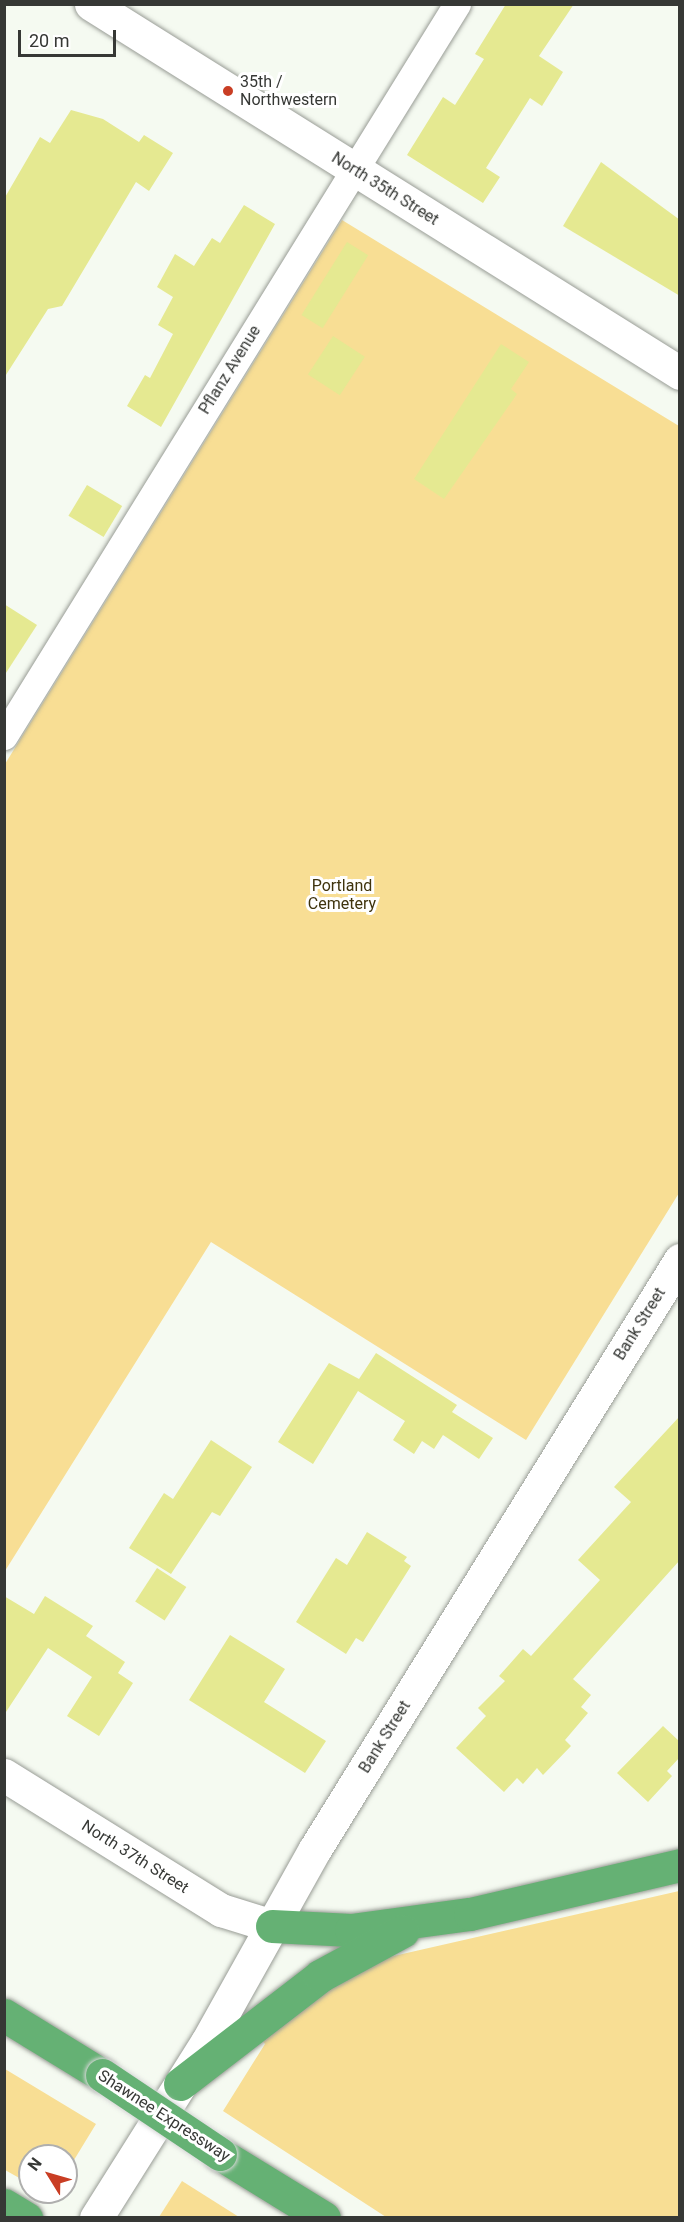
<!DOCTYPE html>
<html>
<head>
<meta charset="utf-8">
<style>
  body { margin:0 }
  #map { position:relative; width:684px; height:2222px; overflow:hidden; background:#f5faf1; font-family:Roboto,sans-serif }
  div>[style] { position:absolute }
  .green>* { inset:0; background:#f8de94 }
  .building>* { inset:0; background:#e5e991; transform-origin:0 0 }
  .roads { filter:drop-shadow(0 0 2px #999d96) drop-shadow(0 0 2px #999d96) }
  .minor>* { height:27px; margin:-13.5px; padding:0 13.5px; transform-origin:13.5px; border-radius:13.5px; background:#fff }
  .tertiary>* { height:33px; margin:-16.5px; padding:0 16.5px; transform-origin:16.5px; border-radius:16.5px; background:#fff }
  .motorway>* { height:33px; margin:-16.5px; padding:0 16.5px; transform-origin:16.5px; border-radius:16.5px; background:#65b174 }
  .bridges { filter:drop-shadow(0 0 2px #d7d7d7) drop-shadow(0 0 2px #d7d7d7) }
  .motorway-bridge>* { height:33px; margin:-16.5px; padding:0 16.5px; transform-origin:16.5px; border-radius:16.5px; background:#65b174 }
  .dots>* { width:16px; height:16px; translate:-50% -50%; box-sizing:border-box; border:3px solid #fff; border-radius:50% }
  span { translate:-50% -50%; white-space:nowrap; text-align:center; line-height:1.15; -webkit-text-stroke:6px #fff; paint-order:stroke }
  .poi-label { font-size:16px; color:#363835 }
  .left { translate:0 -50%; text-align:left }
  .street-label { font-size:16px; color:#363835 }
  .park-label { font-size:16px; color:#3f330d }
  .frame { position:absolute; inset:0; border:6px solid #363835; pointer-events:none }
  .north { position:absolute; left:18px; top:2144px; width:60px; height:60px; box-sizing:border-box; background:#fff; border:2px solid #afafae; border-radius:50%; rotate:307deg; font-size:16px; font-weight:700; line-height:24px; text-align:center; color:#363835 }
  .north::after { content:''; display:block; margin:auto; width:21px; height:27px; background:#c93e24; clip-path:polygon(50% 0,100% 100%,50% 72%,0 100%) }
  .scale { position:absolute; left:18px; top:30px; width:98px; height:27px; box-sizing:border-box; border:3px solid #363835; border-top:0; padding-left:8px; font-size:18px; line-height:21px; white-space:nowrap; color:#363835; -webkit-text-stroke:4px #fff; paint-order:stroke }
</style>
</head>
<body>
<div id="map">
  <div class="green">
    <div style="clip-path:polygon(342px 220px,679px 426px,679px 1193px,526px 1440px,211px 1242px,5px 1571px,5px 764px)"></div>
    <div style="clip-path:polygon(679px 1891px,679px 2217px,386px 2217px,223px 2111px,265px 2044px,260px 2038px,285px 2014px,376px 1960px)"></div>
    <div style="clip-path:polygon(5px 2069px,96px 2124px,66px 2173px,66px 2156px,30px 2156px,30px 2184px,5px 2170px)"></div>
    <div style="clip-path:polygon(182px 2181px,239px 2217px,159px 2217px)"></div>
  </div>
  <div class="building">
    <div style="clip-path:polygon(506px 4px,574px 4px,539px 56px,563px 72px,542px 106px,530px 98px,486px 168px,500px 177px,483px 203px,407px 155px,443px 97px,455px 105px,484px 59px,475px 54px)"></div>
    <div style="clip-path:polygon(71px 110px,103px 119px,139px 142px,144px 135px,173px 153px,149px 191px,136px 182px,62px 306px,48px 309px,4px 378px,4px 199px,40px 137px,50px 143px)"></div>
    <div style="clip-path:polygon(601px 162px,680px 220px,680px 296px,563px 226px)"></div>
    <div style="clip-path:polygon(244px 205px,275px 224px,161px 427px,127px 406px,145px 375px,150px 378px,173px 334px,158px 325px,173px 297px,157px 287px,175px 254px,194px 266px,212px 238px,220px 243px)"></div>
    <div style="left:347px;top:242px;width:25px;height:86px;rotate:32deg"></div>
    <div style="left:333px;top:336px;width:38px;height:46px;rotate:33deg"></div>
    <div style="clip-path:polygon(501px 344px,529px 362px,511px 389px,517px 394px,444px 499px,414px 479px)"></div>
    <div style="left:87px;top:485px;width:41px;height:36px;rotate:31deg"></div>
    <div style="clip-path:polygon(4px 604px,37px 625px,4px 676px)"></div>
    <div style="clip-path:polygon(376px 1353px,457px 1405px,452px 1412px,493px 1438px,479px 1459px,443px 1435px,434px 1449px,422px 1441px,414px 1454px,393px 1440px,405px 1421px,358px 1391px,313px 1464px,278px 1442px,329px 1363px,359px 1379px)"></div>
    <div style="clip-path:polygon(680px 1416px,680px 1560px,573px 1679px,591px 1695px,581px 1707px,588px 1713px,565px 1740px,571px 1746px,543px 1775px,537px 1768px,523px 1784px,517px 1778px,504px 1792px,456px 1748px,486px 1716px,478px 1708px,505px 1681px,499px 1676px,523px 1649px,531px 1656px,600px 1580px,578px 1560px,631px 1502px,614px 1487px)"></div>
    <div style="clip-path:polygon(211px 1440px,252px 1467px,220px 1516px,212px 1512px,171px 1574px,129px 1548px,164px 1493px,173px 1499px)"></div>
    <div style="clip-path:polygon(367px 1532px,407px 1557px,404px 1561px,411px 1566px,363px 1642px,356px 1638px,346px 1654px,296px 1622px,336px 1558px,347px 1565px)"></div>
    <div style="left:157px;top:1568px;width:35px;height:40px;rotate:33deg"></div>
    <div style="clip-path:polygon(4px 1596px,34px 1614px,45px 1596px,93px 1626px,86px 1636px,125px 1662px,118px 1673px,133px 1683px,99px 1736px,67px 1716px,92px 1677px,48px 1648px,4px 1715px)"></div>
    <div style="clip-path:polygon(230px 1635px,285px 1669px,264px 1702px,326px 1741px,305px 1773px,189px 1700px)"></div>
    <div style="clip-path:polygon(663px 1726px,680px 1742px,680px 1757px,667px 1771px,672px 1776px,648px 1802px,617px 1773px)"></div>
  </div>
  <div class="roads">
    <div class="minor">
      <div style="left:4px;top:736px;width:861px;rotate:-58.25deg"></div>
    </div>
    <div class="tertiary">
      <div style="left:91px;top:4px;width:695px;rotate:32.07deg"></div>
      <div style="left:4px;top:1775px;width:256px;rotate:31.9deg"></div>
      <div style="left:221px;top:1910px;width:53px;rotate:17.4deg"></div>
      <div style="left:96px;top:2218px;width:208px;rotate:-57.8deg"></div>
      <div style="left:207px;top:2042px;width:221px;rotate:-60.8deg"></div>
      <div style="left:315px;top:1849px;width:693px;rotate:-58.21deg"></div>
    </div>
    <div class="motorway">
      <div style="left:272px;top:1926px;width:79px;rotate:2.9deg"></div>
      <div style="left:351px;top:1930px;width:120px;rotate:-7.7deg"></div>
      <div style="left:470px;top:1914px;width:216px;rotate:-13.1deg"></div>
      <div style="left:4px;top:2015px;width:115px;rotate:31.5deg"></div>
      <div style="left:180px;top:2084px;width:177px;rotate:-37.6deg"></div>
      <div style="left:320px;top:1976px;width:94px;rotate:-28.5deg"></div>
      <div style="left:220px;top:2154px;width:122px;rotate:31.6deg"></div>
      <div style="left:4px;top:2205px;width:26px;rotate:31deg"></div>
    </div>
  </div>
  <div class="bridges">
    <div class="motorway-bridge">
      <div style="left:102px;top:2075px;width:142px;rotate:33.8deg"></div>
    </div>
  </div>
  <div class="dots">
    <div style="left:228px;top:91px;background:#c93e24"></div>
  </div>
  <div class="poi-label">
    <span class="left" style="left:240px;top:91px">35th /<br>Northwestern</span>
  </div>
  <div class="street-label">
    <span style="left:385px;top:189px;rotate:32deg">North 35th Street</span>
    <span style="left:230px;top:370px;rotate:-58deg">Pflanz Avenue</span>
    <span style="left:640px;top:1324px;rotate:-58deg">Bank Street</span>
    <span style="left:385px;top:1737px;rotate:-58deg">Bank Street</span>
    <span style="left:135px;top:1857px;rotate:32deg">North 37th Street</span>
    <span style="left:164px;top:2116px;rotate:33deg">Shawnee Expressway</span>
  </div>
  <div class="park-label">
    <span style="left:342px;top:895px">Portland<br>Cemetery</span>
  </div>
  <div class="frame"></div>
  <div class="north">N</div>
  <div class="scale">20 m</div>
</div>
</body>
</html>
